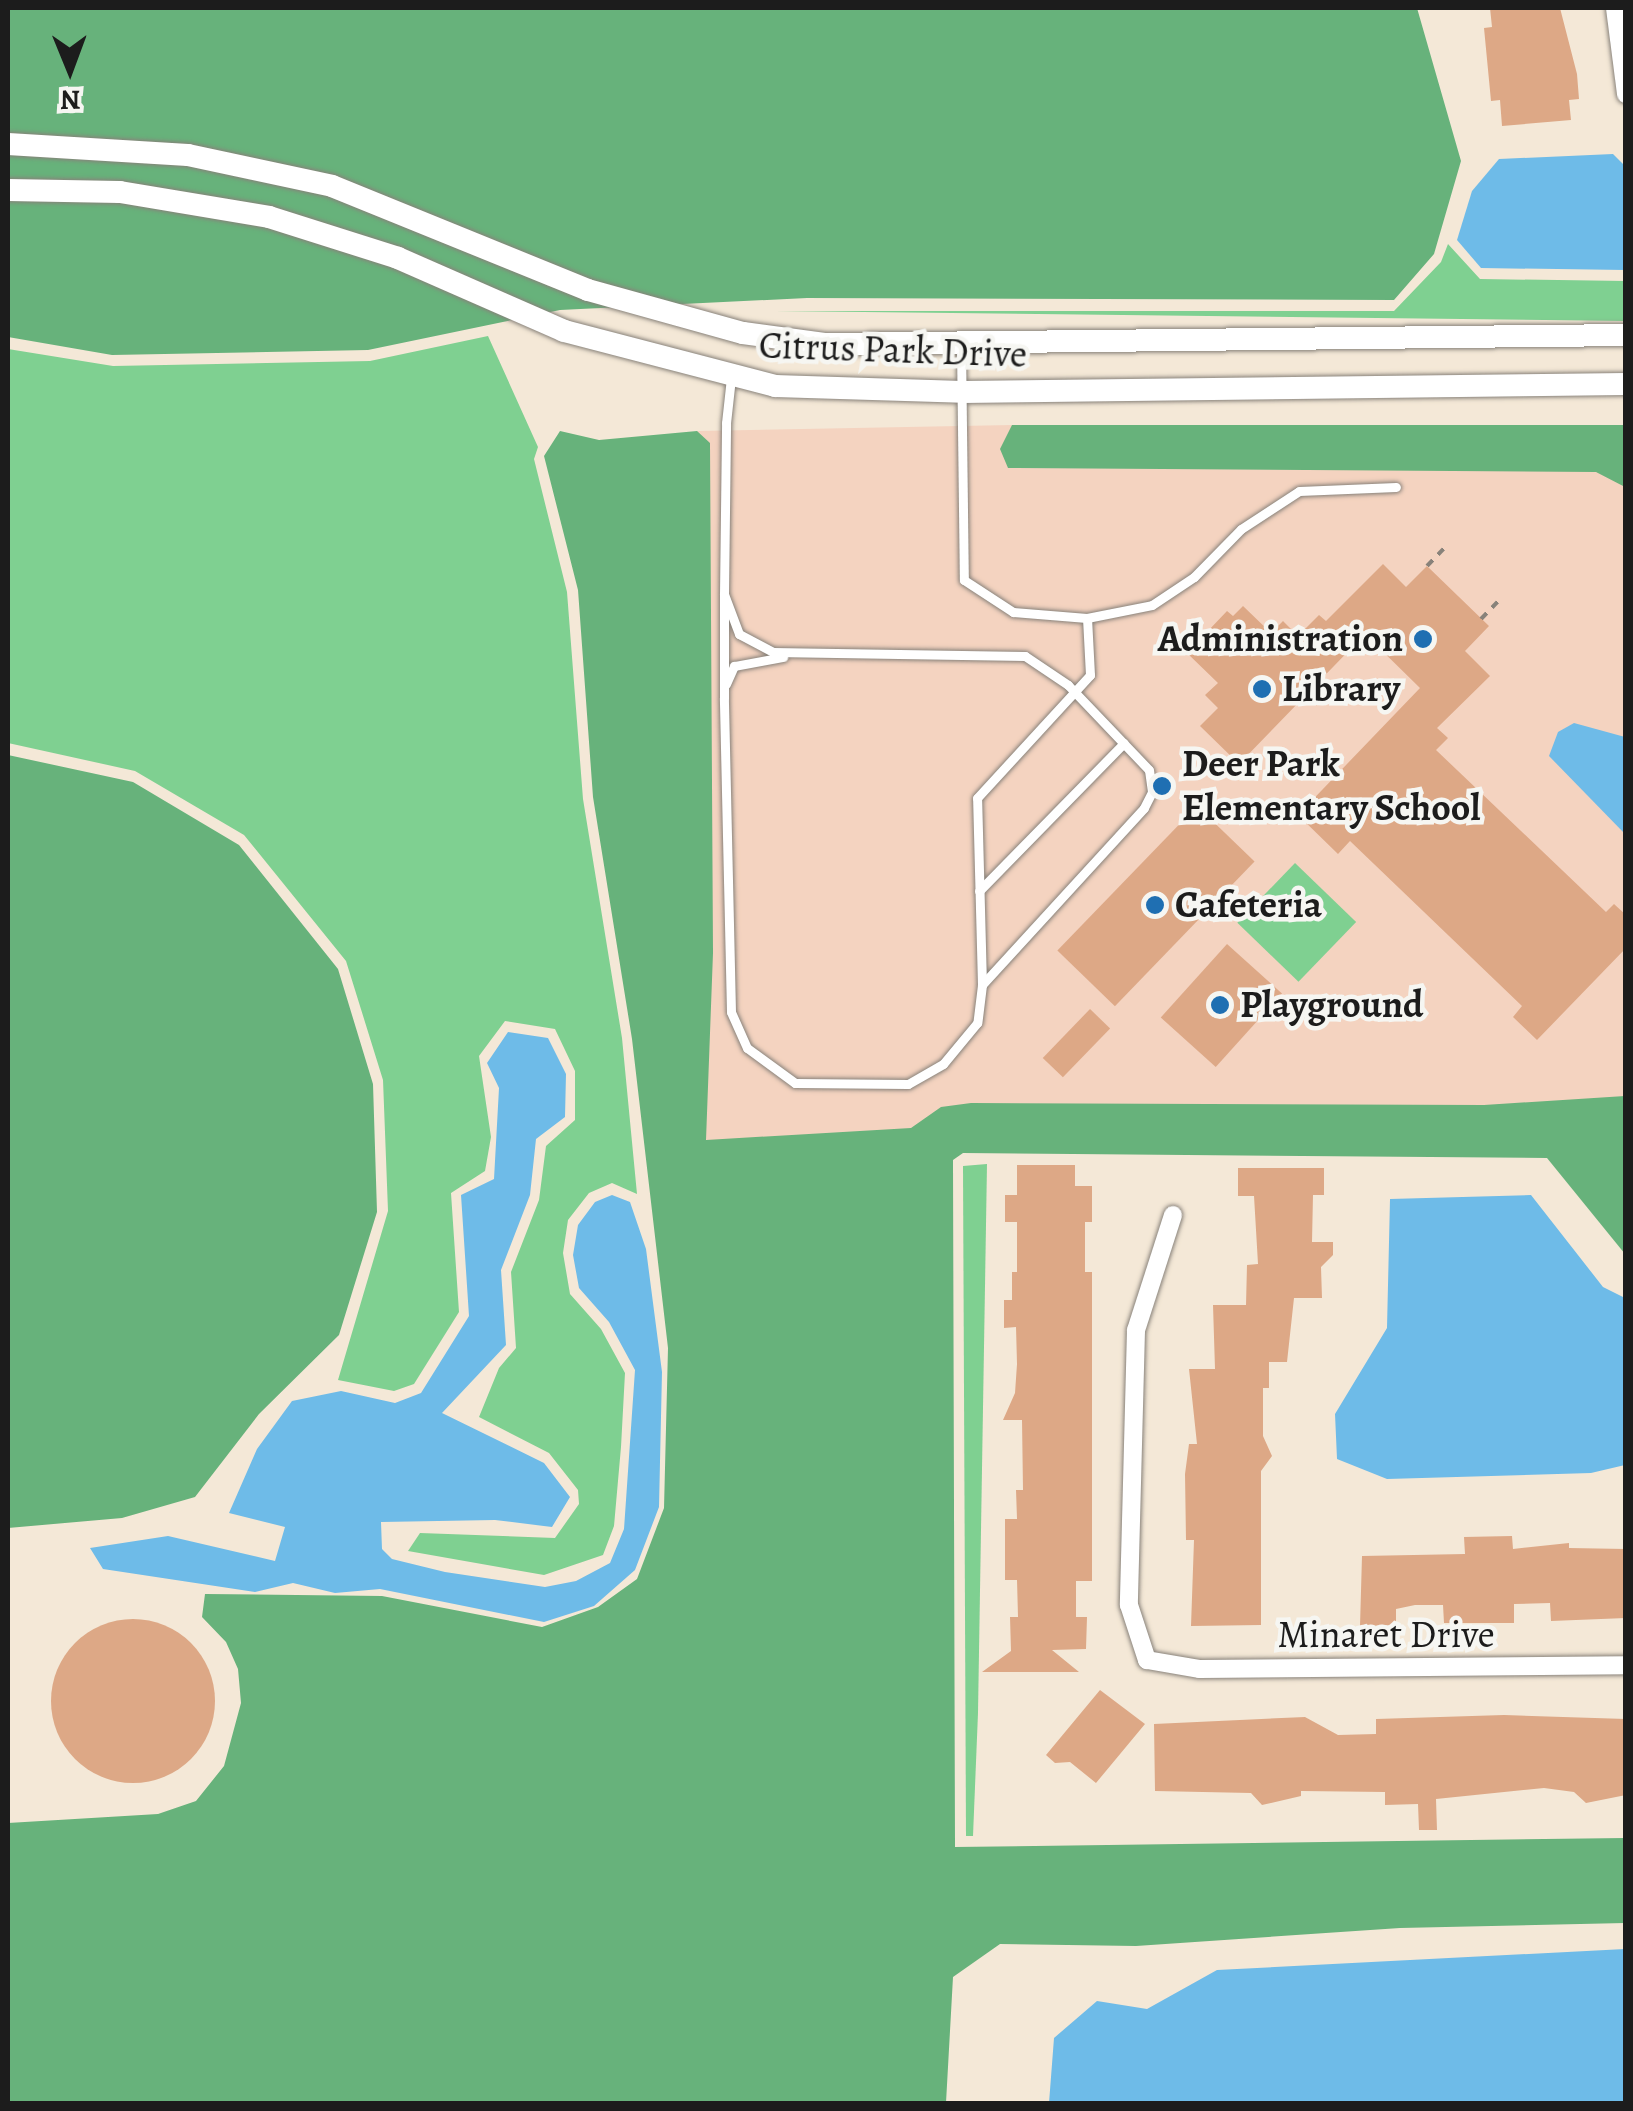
<!DOCTYPE html>
<html>
<head>
<meta charset="utf-8">
<style>
  body { margin:0 }
  #map { position:relative; width:1633px; height:2111px; overflow:hidden; background:#f4e8d7; font-family:Alegreya,serif }
  div>[style] { position:absolute }
  .built>* { inset:0; background:#f4d3c0 }
  .green>* { inset:0; background:#7fd091; transform-origin:0 0 }
  .forest>* { inset:0; background:#67b27b }
  .water>* { inset:0; background:#6ebbe8 }
  .building>* { inset:0; background:#dda886; transform-origin:0 0 }
  .round { border-radius:50% }
  .path>* { height:4px; margin-top:-2px; transform-origin:0; background:repeating-linear-gradient(90deg,#88827a 0 8px,transparent 0 16px) }
  .roads { filter:drop-shadow(0 0 2px #88827a) drop-shadow(0 0 2px #88827a) }
  .service>* { height:9px; margin:-4.5px; padding:0 4.5px; transform-origin:4.5px; border-radius:4.5px; background:#fff }
  .minor>* { height:18px; margin:-9px; padding:0 9px; transform-origin:9px; border-radius:9px; background:#fff }
  .tertiary>* { height:22px; margin:-11px; padding:0 11px; transform-origin:11px; border-radius:11px; background:#fff }
  .dots>* { width:28px; height:28px; translate:-50% -50%; box-sizing:border-box; border:5px solid #f6f6f2; border-radius:50% }
  span { translate:-50% -50%; white-space:nowrap; text-align:center; line-height:1.15; -webkit-text-stroke:9px #f6f6f2; paint-order:stroke }
  .street-label { font-size:38px; color:#1c1c1c }
  .poi-label { font-size:38px; color:#1c1c1c; font-weight:700 }
  .right { translate:-100% -50%; text-align:right }
  .left { translate:0 -50%; text-align:left }
  .frame { position:absolute; inset:0; border:10px solid #1c1c1c; pointer-events:none }
  .north { position:absolute; left:20px; top:20px; width:100px; height:100px; -webkit-text-stroke:8px #f6f6f2; paint-order:stroke; rotate:179deg; font-size:28px; font-weight:700; line-height:40px; text-align:center; color:#1c1c1c }
  .north::after { content:''; display:block; margin:auto; width:35px; height:45px; background:#1c1c1c; clip-path:polygon(50% 0,100% 100%,50% 72%,0 100%) }
</style>
</head>
<body>
<div id="map">
  <div class="built">
    <div style="clip-path:polygon(1012px 425px,1625px 425px,1625px 1140px,702px 1152px,697px 431px)"></div>
  </div>
  <div class="green">
    <div style="clip-path:polygon(1448px 244px,1480px 279px,1625px 281px,1625px 321px,775px 311px,1394px 311px,1441px 262px)"></div>
    <div style="clip-path:polygon(488px 336px,538px 447px,534px 459px,567px 592px,583px 799px,622px 1038px,637px 1194px,612px 1183px,589px 1193px,568px 1220px,563px 1253px,570px 1294px,601px 1329px,625px 1373px,621px 1447px,614px 1526px,603px 1555px,544px 1575px,408px 1551px,420px 1533px,555px 1538px,579px 1504px,578px 1490px,549px 1453px,479px 1417px,499px 1368px,516px 1348px,511px 1272px,539px 1200px,546px 1146px,575px 1120px,575px 1071px,555px 1029px,505px 1021px,479px 1056px,491px 1137px,485px 1171px,451px 1193px,459px 1312px,414px 1384px,394px 1391px,338px 1380px,388px 1211px,383px 1080px,346px 961px,244px 835px,135px 771px,8px 743px,8px 349px,113px 366px,370px 361px)"></div>
    <div style="left:1295px;top:863px;width:85px;height:83px;rotate:44deg"></div>
    <div style="clip-path:polygon(987px 1164px,978px 1713px,973px 1836px,966px 1836px,963px 1166px)"></div>
  </div>
  <div class="forest">
    <div style="clip-path:polygon(8px 8px,1417px 8px,1461px 161px,1434px 254px,1394px 300px,807px 298px,560px 310px,368px 350px,112px 355px,8px 337px)"></div>
    <div style="clip-path:polygon(1012px 425px,1625px 425px,1625px 487px,1596px 472px,1008px 468px,1000px 449px)"></div>
    <div style="clip-path:polygon(560px 431px,599px 440px,697px 431px,710px 443px,713px 953px,706px 1140px,911px 1128px,941px 1107px,971px 1103px,1484px 1105px,1625px 1096px,1625px 1254px,1547px 1158px,963px 1153px,953px 1160px,955px 1847px,1625px 1838px,1625px 1923px,1400px 1928px,1136px 1946px,1000px 1944px,953px 1977px,946px 2103px,8px 2103px,8px 1823px,158px 1814px,196px 1801px,224px 1766px,241px 1703px,238px 1669px,226px 1642px,202px 1617px,205px 1594px,382px 1596px,542px 1627px,598px 1607px,637px 1579px,664px 1508px,668px 1348px,632px 1039px,593px 797px,578px 590px,544px 456px)"></div>
    <div style="clip-path:polygon(8px 755px,133px 782px,239px 845px,338px 969px,373px 1084px,377px 1212px,339px 1335px,259px 1414px,195px 1497px,122px 1518px,8px 1528px)"></div>
  </div>
  <div class="water">
    <div style="clip-path:polygon(1613px 154px,1625px 166px,1625px 270px,1481px 268px,1457px 240px,1472px 191px,1499px 159px)"></div>
    <div style="clip-path:polygon(1574px 723px,1625px 737px,1625px 834px,1549px 756px,1558px 732px)"></div>
    <div style="clip-path:polygon(508px 1032px,548px 1038px,566px 1074px,565px 1117px,536px 1139px,530px 1195px,501px 1270px,506px 1345px,442px 1413px,544px 1463px,570px 1497px,552px 1527px,495px 1520px,381px 1522px,382px 1549px,392px 1559px,445px 1572px,545px 1587px,576px 1581px,610px 1563px,624px 1529px,635px 1370px,609px 1322px,579px 1288px,573px 1255px,578px 1225px,595px 1202px,612px 1195px,630px 1202px,646px 1249px,662px 1372px,659px 1507px,635px 1570px,594px 1606px,544px 1622px,380px 1589px,335px 1593px,293px 1583px,255px 1592px,103px 1569px,90px 1548px,168px 1536px,275px 1561px,285px 1527px,229px 1513px,257px 1449px,292px 1401px,341px 1391px,395px 1403px,421px 1393px,469px 1316px,461px 1195px,494px 1179px,499px 1088px,487px 1063px)"></div>
    <div style="clip-path:polygon(1531px 1195px,1603px 1287px,1625px 1298px,1625px 1465px,1591px 1473px,1387px 1479px,1337px 1459px,1335px 1414px,1387px 1328px,1390px 1199px)"></div>
    <div style="clip-path:polygon(1625px 1949px,1625px 2103px,1049px 2103px,1054px 2038px,1097px 2001px,1147px 2009px,1217px 1970px)"></div>
  </div>
  <div class="building">
    <div style="clip-path:polygon(1490px 8px,1560px 8px,1577px 74px,1579px 99px,1569px 100px,1571px 120px,1502px 126px,1500px 100px,1491px 101px,1484px 28px,1492px 27px)"></div>
    <div style="clip-path:polygon(1383px 564px,1406px 587px,1427px 566px,1489px 626px,1465px 651px,1490px 676px,1437px 728px,1448px 738px,1436px 750px,1606px 912px,1614px 904px,1626px 915px,1626px 948px,1537px 1040px,1513px 1017px,1522px 1006px,1350px 841px,1338px 854px,1298px 815px,1420px 688px,1365px 634px,1239px 764px,1200px 726px,1218px 708px,1205px 695px,1218px 683px,1187px 653px,1227px 611px,1233px 616px,1243px 606px,1271px 633px,1283px 621px,1298px 636px,1319px 615px,1326px 621px)"></div>
    <div style="left:1197px;top:806px;width:80px;height:201px;rotate:44deg"></div>
    <div style="left:1227px;top:944px;width:74px;height:99px;rotate:42deg"></div>
    <div style="left:1090px;top:1009px;width:28px;height:68px;rotate:44deg"></div>
    <div style="clip-path:polygon(1017px 1165px,1075px 1165px,1075px 1186px,1092px 1186px,1092px 1222px,1085px 1222px,1085px 1272px,1092px 1272px,1092px 1581px,1076px 1581px,1076px 1617px,1087px 1617px,1086px 1649px,1052px 1650px,1079px 1672px,982px 1672px,1011px 1651px,1010px 1617px,1018px 1617px,1017px 1580px,1005px 1580px,1005px 1519px,1017px 1519px,1016px 1490px,1023px 1490px,1022px 1420px,1003px 1420px,1015px 1393px,1017px 1364px,1016px 1327px,1004px 1328px,1004px 1300px,1012px 1300px,1012px 1272px,1017px 1272px,1017px 1222px,1005px 1222px,1005px 1195px,1017px 1195px)"></div>
    <div style="clip-path:polygon(1238px 1168px,1324px 1168px,1324px 1195px,1313px 1195px,1312px 1242px,1333px 1242px,1333px 1255px,1321px 1267px,1322px 1298px,1294px 1298px,1287px 1362px,1269px 1362px,1269px 1388px,1263px 1388px,1263px 1436px,1272px 1456px,1261px 1471px,1261px 1625px,1191px 1626px,1194px 1540px,1186px 1540px,1185px 1474px,1189px 1444px,1197px 1444px,1189px 1369px,1215px 1369px,1213px 1305px,1246px 1305px,1247px 1265px,1258px 1264px,1254px 1196px,1238px 1196px)"></div>
    <div style="clip-path:polygon(1512px 1536px,1513px 1549px,1569px 1543px,1569px 1548px,1626px 1549px,1626px 1618px,1551px 1621px,1550px 1603px,1514px 1604px,1514px 1623px,1444px 1623px,1443px 1605px,1415px 1605px,1396px 1609px,1396px 1625px,1360px 1626px,1362px 1556px,1465px 1554px,1464px 1537px)"></div>
    <div class="round" style="left:51px;top:1619px;width:164px;height:164px"></div>
    <div style="clip-path:polygon(1100px 1690px,1145px 1724px,1096px 1783px,1070px 1762px,1055px 1763px,1046px 1755px)"></div>
    <div style="clip-path:polygon(1504px 1715px,1626px 1719px,1626px 1795px,1586px 1803px,1574px 1792px,1544px 1788px,1436px 1799px,1437px 1830px,1419px 1830px,1418px 1804px,1385px 1805px,1385px 1792px,1301px 1791px,1301px 1796px,1262px 1805px,1251px 1793px,1155px 1791px,1154px 1724px,1305px 1717px,1338px 1735px,1376px 1734px,1376px 1719px)"></div>
  </div>
  <div class="path">
    <div style="left:1427px;top:566px;width:30px;rotate:-46deg"></div>
    <div style="left:1481px;top:619px;width:30px;rotate:-46deg"></div>
  </div>
  <div class="roads">
    <div class="service">
      <div style="left:961px;top:346px;width:234px;rotate:89.3deg"></div>
      <div style="left:964px;top:580px;width:59px;rotate:33.1deg"></div>
      <div style="left:1013px;top:612px;width:74px;rotate:4.6deg"></div>
      <div style="left:1087px;top:618px;width:66px;rotate:-11.3deg"></div>
      <div style="left:1152px;top:605px;width:50px;rotate:-33.7deg"></div>
      <div style="left:1194px;top:577px;width:67px;rotate:-45.6deg"></div>
      <div style="left:1241px;top:529px;width:69px;rotate:-33.2deg"></div>
      <div style="left:1299px;top:491px;width:97px;rotate:-2.4deg"></div>
      <div style="left:724px;top:594px;width:43px;rotate:69.4deg"></div>
      <div style="left:739px;top:634px;width:38px;rotate:28deg"></div>
      <div style="left:773px;top:652px;width:252px;rotate:0.9deg"></div>
      <div style="left:1025px;top:656px;width:52px;rotate:34deg"></div>
      <div style="left:1068px;top:685px;width:117px;rotate:46.4deg"></div>
      <div style="left:1149px;top:770px;width:22px;rotate:82deg"></div>
      <div style="left:1152px;top:792px;width:18px;rotate:117deg"></div>
      <div style="left:1144px;top:808px;width:240px;rotate:132.5deg"></div>
      <div style="left:982px;top:985px;width:38px;rotate:97deg"></div>
      <div style="left:977px;top:1023px;width:53px;rotate:129.7deg"></div>
      <div style="left:943px;top:1064px;width:40px;rotate:150.3deg"></div>
      <div style="left:908px;top:1084px;width:113px;rotate:-179.5deg"></div>
      <div style="left:795px;top:1083px;width:59px;rotate:-143.9deg"></div>
      <div style="left:747px;top:1048px;width:39px;rotate:-114deg"></div>
      <div style="left:731px;top:1012px;width:314px;rotate:-91.3deg"></div>
      <div style="left:724px;top:698px;width:104px;rotate:-90deg"></div>
      <div style="left:724px;top:594px;width:171px;rotate:-89.3deg"></div>
      <div style="left:726px;top:423px;width:45px;rotate:-83.7deg"></div>
      <div style="left:726px;top:684px;width:20px;rotate:-66deg"></div>
      <div style="left:734px;top:666px;width:50px;rotate:-10.4deg"></div>
      <div style="left:979px;top:891px;width:207px;rotate:-45.6deg"></div>
      <div style="left:982px;top:985px;width:187px;rotate:-91.5deg"></div>
      <div style="left:977px;top:798px;width:167px;rotate:-47.4deg"></div>
      <div style="left:1090px;top:675px;width:57px;rotate:-93deg"></div>
    </div>
    <div class="minor">
      <div style="left:1615px;top:8px;width:87px;rotate:82.7deg"></div>
      <div style="left:1173px;top:1215px;width:121px;rotate:107.8deg"></div>
      <div style="left:1136px;top:1330px;width:275px;rotate:91.5deg"></div>
      <div style="left:1129px;top:1605px;width:58px;rotate:71.9deg"></div>
      <div style="left:1147px;top:1660px;width:54px;rotate:9.6deg"></div>
      <div style="left:1200px;top:1669px;width:426px;rotate:-0.5deg"></div>
    </div>
    <div class="tertiary">
      <div style="left:8px;top:144px;width:180px;rotate:3.5deg"></div>
      <div style="left:188px;top:155px;width:147px;rotate:12.1deg"></div>
      <div style="left:332px;top:186px;width:276px;rotate:22.1deg"></div>
      <div style="left:588px;top:290px;width:161px;rotate:15.5deg"></div>
      <div style="left:743px;top:333px;width:82px;rotate:7.7deg"></div>
      <div style="left:824px;top:344px;width:802px;rotate:-0.64deg"></div>
      <div style="left:8px;top:190px;width:112px;rotate:1deg"></div>
      <div style="left:120px;top:192px;width:151px;rotate:9.5deg"></div>
      <div style="left:269px;top:217px;width:135px;rotate:17.6deg"></div>
      <div style="left:398px;top:258px;width:181px;rotate:23.7deg"></div>
      <div style="left:564px;top:331px;width:218px;rotate:14.6deg"></div>
      <div style="left:775px;top:386px;width:187px;rotate:1.8deg"></div>
      <div style="left:962px;top:392px;width:664px;rotate:-0.69deg"></div>
    </div>
  </div>
  <div class="dots">
    <div style="left:1423px;top:639px;background:#1f6fb2"></div>
    <div style="left:1262px;top:689px;background:#1f6fb2"></div>
    <div style="left:1162px;top:786px;background:#1f6fb2"></div>
    <div style="left:1155px;top:905px;background:#1f6fb2"></div>
    <div style="left:1220px;top:1005px;background:#1f6fb2"></div>
  </div>
  <div class="street-label">
    <span style="left:893px;top:350px;rotate:2deg">Citrus Park Drive</span>
    <span style="left:1386px;top:1635px">Minaret Drive</span>
  </div>
  <div class="poi-label">
    <span class="right" style="left:1403px;top:639px">Administration</span>
    <span class="left" style="left:1282px;top:689px">Library</span>
    <span class="left" style="left:1182px;top:786px">Deer Park<br>Elementary School</span>
    <span class="left" style="left:1175px;top:905px">Cafeteria</span>
    <span class="left" style="left:1240px;top:1005px">Playground</span>
  </div>
  <div class="frame"></div>
  <div class="north">N</div>
</div>
</body>
</html>
